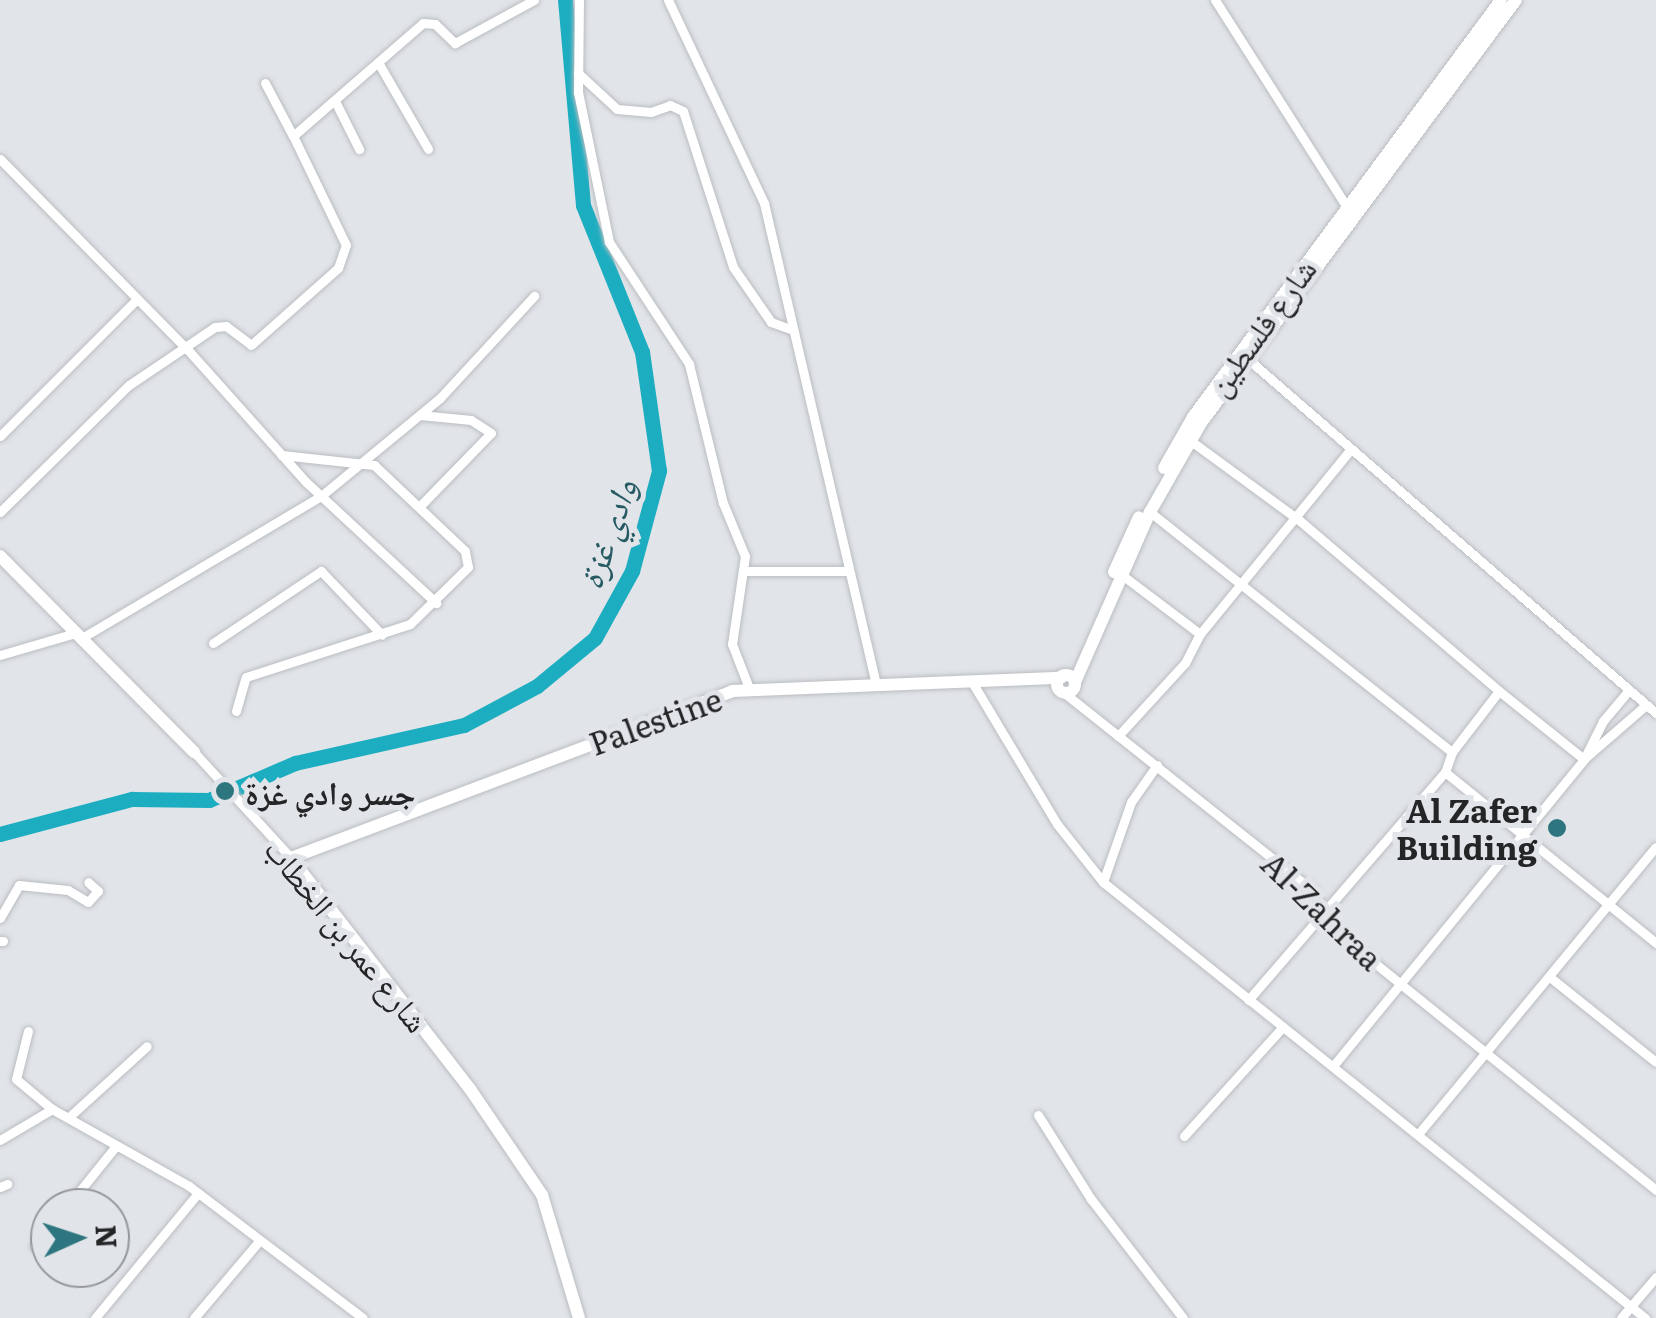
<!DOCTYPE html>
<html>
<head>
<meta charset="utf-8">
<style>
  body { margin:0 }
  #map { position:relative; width:1656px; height:1318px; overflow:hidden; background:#e1e4e8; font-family:Literata,"Noto Naskh Arabic",serif }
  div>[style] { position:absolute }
  .river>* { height:15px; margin:-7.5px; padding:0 7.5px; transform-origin:7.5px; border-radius:7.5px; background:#1dadc0 }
  .roads { filter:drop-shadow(0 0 2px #babdc1) drop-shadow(0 0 2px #babdc1) }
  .street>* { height:9px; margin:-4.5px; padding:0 4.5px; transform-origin:4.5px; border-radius:4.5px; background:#fff }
  .secondary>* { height:12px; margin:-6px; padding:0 6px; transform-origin:6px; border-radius:6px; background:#fff }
  .secondary>.ring { margin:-6px; padding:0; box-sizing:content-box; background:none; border:12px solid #fff; border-radius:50% }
  .dots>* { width:28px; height:28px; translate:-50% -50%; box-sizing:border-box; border:5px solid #e1e4e8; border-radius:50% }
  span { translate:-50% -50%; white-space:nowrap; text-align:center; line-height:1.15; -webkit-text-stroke:10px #e1e4e8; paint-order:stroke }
  .street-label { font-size:32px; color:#242526 }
  .poi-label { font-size:32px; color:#242526; font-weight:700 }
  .left { translate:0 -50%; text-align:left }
  .right { translate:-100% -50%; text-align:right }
  .water-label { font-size:35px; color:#265b64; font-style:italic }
  .north { position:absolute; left:30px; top:1188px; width:100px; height:100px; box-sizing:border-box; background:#e1e4e8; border:2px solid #95989a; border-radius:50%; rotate:87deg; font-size:28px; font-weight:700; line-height:40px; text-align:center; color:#242526 }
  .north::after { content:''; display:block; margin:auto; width:35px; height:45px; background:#2d757f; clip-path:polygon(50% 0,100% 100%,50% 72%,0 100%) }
</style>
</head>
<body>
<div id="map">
  <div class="river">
    <div style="left:0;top:834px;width:137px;rotate:-14.9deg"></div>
    <div style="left:132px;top:799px;width:77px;rotate:0.7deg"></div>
    <div style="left:209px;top:800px;width:94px;rotate:-23.3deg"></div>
    <div style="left:295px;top:763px;width:173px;rotate:-12.7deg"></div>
    <div style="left:464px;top:725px;width:83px;rotate:-28.1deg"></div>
    <div style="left:537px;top:686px;width:75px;rotate:-39.6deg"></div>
    <div style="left:595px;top:638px;width:77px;rotate:-61.1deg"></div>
    <div style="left:632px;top:571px;width:104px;rotate:-74.9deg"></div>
    <div style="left:659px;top:471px;width:120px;rotate:-98.1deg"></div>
    <div style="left:642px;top:352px;width:158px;rotate:-111.9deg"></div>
    <div style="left:583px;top:205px;width:206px;rotate:-95deg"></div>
  </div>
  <div class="roads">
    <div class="street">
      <div style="left:579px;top:0;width:92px;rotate:90.6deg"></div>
      <div style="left:578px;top:92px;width:153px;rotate:78.3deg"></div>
      <div style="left:609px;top:242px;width:146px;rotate:56.7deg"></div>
      <div style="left:689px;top:364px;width:143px;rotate:76.3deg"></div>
      <div style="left:723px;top:503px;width:57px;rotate:67.5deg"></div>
      <div style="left:745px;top:556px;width:89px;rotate:98.4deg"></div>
      <div style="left:732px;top:644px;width:47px;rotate:68.9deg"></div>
      <div style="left:668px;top:0;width:225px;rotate:64.7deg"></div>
      <div style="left:764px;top:203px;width:493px;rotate:76.9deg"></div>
      <div style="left:1215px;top:0;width:246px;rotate:57.5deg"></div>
      <div style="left:379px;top:64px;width:98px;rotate:60deg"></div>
      <div style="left:578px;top:73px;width:53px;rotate:42.7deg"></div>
      <div style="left:617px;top:109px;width:34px;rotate:5deg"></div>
      <div style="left:651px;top:112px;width:20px;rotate:-20deg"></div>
      <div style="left:670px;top:105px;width:14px;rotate:25deg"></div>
      <div style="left:683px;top:111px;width:164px;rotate:72.2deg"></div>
      <div style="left:733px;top:267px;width:67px;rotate:55.4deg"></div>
      <div style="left:771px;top:322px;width:23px;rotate:20deg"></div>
      <div style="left:265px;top:83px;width:60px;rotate:62.2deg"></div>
      <div style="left:335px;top:101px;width:54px;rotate:63.4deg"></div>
      <div style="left:0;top:159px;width:268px;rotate:45.5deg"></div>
      <div style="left:188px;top:350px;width:177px;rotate:48.2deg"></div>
      <div style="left:306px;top:482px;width:178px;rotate:42.9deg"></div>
      <div style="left:1249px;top:360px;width:539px;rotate:40.94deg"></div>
      <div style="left:0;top:436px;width:194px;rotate:-45deg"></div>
      <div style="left:1191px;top:441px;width:134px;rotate:36.2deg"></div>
      <div style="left:1299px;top:520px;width:263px;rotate:40.5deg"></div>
      <div style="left:1499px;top:691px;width:77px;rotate:127.6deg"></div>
      <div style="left:1452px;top:752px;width:21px;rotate:109deg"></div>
      <div style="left:1445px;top:772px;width:301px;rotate:130.8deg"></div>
      <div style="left:419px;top:507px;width:103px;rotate:-45.8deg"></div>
      <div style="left:491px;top:433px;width:24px;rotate:-147deg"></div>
      <div style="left:471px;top:420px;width:51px;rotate:-174.4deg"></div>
      <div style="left:0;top:512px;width:181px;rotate:-44.6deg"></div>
      <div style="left:129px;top:385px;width:104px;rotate:-34deg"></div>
      <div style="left:215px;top:327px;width:11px;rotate:-5deg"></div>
      <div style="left:226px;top:326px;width:31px;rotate:37deg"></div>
      <div style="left:251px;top:345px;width:116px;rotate:-41.5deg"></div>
      <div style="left:338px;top:268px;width:24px;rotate:-71deg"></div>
      <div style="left:346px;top:245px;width:121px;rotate:-115.9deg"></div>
      <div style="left:293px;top:136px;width:172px;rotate:-41deg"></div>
      <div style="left:423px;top:23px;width:12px;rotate:5deg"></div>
      <div style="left:435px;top:24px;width:28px;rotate:44deg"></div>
      <div style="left:455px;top:43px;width:90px;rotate:-28.6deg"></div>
      <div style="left:1150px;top:512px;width:386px;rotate:38.5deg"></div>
      <div style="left:744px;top:571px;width:105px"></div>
      <div style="left:1122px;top:575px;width:98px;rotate:37.1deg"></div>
      <div style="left:80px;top:639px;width:280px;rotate:-30.7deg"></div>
      <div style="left:321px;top:496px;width:154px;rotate:-39.5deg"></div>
      <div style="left:440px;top:398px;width:139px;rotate:-47.3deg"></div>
      <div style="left:213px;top:643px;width:130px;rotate:-33.7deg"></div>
      <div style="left:321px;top:571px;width:88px;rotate:46.4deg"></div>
      <div style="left:0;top:655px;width:78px;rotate:-16.3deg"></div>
      <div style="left:972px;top:682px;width:165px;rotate:59.1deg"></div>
      <div style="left:1057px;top:824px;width:74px;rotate:51.6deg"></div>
      <div style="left:1499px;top:691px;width:109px;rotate:38.7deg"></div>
      <div style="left:1063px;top:692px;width:321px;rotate:38.5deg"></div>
      <div style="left:1314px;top:892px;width:38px;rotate:65deg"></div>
      <div style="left:1330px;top:927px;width:419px;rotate:38.9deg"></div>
      <div style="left:236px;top:711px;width:35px;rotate:-74deg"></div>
      <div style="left:246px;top:677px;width:172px;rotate:-17.9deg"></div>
      <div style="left:410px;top:624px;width:81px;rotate:-44.5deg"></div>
      <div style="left:468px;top:567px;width:16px;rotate:-101deg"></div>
      <div style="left:465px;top:551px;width:125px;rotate:-136.6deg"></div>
      <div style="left:374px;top:465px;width:93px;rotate:-173.8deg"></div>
      <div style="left:1118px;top:736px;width:99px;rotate:-47.5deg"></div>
      <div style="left:1185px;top:663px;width:33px;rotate:-63deg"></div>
      <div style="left:1200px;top:634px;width:236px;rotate:-50.8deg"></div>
      <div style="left:194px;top:752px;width:144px;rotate:47.5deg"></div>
      <div style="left:1586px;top:757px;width:79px;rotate:-40.9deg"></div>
      <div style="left:1157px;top:765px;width:45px;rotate:125.1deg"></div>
      <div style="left:1131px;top:802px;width:85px;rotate:109.3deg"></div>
      <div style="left:1103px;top:882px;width:696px;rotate:38.81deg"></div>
      <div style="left:1445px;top:772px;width:272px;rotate:39deg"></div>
      <div style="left:0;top:918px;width:38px;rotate:-60deg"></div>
      <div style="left:19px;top:885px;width:49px;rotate:5.8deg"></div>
      <div style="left:68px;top:890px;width:23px;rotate:31deg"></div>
      <div style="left:88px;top:902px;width:15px;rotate:-48deg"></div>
      <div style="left:98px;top:891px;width:13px;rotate:-138deg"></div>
      <div style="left:0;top:941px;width:3px"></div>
      <div style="left:1551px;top:978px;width:134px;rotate:38.7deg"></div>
      <div style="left:28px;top:1031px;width:49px;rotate:104deg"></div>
      <div style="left:16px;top:1079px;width:47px;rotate:39.8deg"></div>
      <div style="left:52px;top:1109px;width:157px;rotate:29.3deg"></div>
      <div style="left:189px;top:1186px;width:218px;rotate:37.2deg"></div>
      <div style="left:1333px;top:1066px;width:397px;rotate:-50.7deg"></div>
      <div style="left:1584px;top:759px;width:42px;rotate:-63.4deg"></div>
      <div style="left:1603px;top:721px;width:40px;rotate:-50deg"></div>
      <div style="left:1038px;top:1115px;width:99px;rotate:57.8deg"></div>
      <div style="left:1091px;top:1199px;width:150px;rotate:52.3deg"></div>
      <div style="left:69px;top:1117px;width:105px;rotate:-42.3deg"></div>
      <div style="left:1419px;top:1133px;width:371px;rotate:-50.4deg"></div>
      <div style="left:1184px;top:1136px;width:147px;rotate:-47.8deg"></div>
      <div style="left:0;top:1140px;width:61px;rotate:-30.8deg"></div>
      <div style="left:0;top:1187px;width:8px;rotate:-23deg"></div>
      <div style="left:66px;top:1208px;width:78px;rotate:-51.2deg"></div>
      <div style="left:35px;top:1246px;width:24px;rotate:-52deg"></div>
      <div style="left:95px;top:1318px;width:162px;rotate:-50.5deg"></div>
      <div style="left:194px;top:1318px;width:101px;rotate:-49.8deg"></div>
      <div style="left:1621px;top:1318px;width:54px;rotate:-49.5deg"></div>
    </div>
    <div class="secondary">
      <div style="left:1164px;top:468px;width:59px;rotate:-60.4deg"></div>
      <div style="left:1193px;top:417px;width:518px;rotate:-53.55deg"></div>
      <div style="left:0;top:556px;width:276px;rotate:45.3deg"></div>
      <div style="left:1114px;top:572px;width:60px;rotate:-65.6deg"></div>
      <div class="ring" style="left:1057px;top:675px;width:6px;height:6px"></div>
      <div style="left:1075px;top:682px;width:186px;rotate:-66.2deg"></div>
      <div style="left:1150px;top:512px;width:103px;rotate:-60.2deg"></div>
      <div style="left:1201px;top:423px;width:527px;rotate:-53.33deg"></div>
      <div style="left:579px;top:1318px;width:128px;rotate:-106.7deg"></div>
      <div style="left:542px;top:1195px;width:128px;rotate:-124.2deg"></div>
      <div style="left:470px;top:1089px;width:292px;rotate:-127.8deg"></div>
      <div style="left:291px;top:858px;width:472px;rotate:-20.7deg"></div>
      <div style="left:732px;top:691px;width:329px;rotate:-2.3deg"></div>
    </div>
  </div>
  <div class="dots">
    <div style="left:225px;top:791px;background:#2d757f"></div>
    <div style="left:1557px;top:828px;background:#2d757f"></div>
  </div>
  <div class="street-label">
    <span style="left:1260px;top:326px;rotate:-54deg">شارع فلسطين</span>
    <span style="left:655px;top:720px;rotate:-20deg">Palestine</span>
    <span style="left:1323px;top:910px;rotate:44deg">Al-Zahraa</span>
    <span style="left:348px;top:934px;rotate:51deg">شارع عمر بن الخطاب</span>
  </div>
  <div class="poi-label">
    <span class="left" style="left:245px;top:791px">جسر وادي غزة</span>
    <span class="right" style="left:1537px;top:828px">Al Zafer<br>Building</span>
  </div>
  <div class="water-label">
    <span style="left:605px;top:533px;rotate:-71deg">وادي غزة</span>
  </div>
  <div class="north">N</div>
</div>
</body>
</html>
